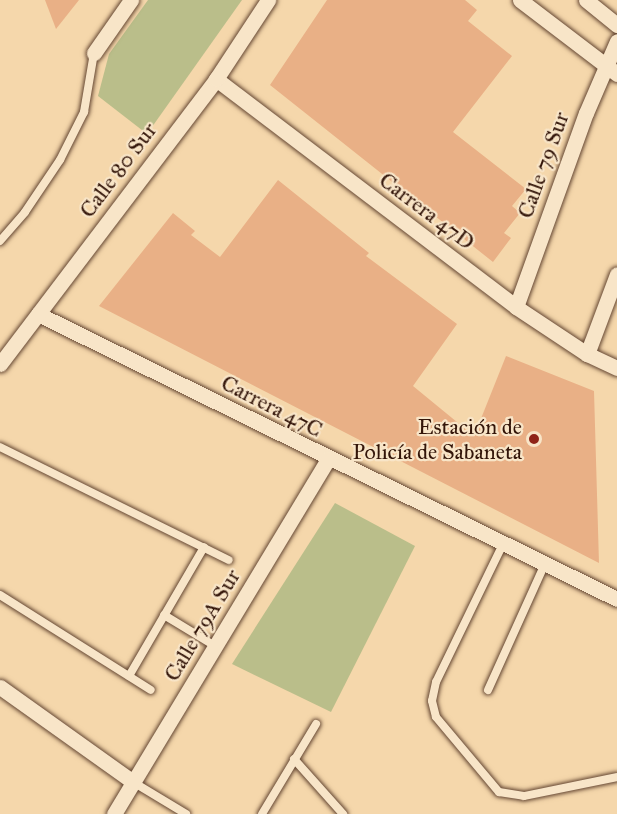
<!DOCTYPE html>
<html>
<head>
<meta charset="utf-8">
<style>
  body { margin:0 }
  #map { position:relative; width:617px; height:814px; overflow:hidden; background:#f5d7ab; font-family:"IM FELL Great Primer",serif }
  div>[style] { position:absolute }
  .green>* { inset:0; background:#babe8a }
  .building>* { inset:0; background:#e9b086 }
  .roads { filter:drop-shadow(0 0 2px #644632) drop-shadow(0 0 2px #644632) }
  .lane>* { height:8px; margin:-4px; padding:0 4px; transform-origin:4px; border-radius:4px; background:#f8e5c8 }
  .street>* { height:15px; margin:-7.5px; padding:0 7.5px; transform-origin:7.5px; border-radius:7.5px; background:#f8e5c8 }
  .dots>* { width:16px; height:16px; translate:-50% -50%; box-sizing:border-box; border:3px solid #f8e5c8; border-radius:50% }
  span { translate:-50% -50%; white-space:nowrap; text-align:center; line-height:1.15; -webkit-text-stroke:4.5px #f8e5c8; paint-order:stroke }
  .street-label { font-size:22px; color:#331509 }
  .poi-label { font-size:22px; color:#331509 }
  .right { translate:-100% -50%; text-align:right }
</style>
</head>
<body>
<div id="map">
  <div class="green">
    <div style="clip-path:polygon(148px 0,242px 0,147px 134px,98px 96px,109px 54px)"></div>
    <div style="clip-path:polygon(335px 503px,415px 546px,331px 712px,232px 664px)"></div>
  </div>
  <div class="building">
    <div style="clip-path:polygon(45px 0,79px 0,56px 29px)"></div>
    <div style="clip-path:polygon(327px 0,465px 0,477px 10px,468px 21px,512px 56px,453px 132px,526px 189px,512px 206px,520px 213px,504px 233px,511px 238px,493px 262px,270px 85px)"></div>
    <div style="clip-path:polygon(278px 180px,369px 253px,366px 256px,457px 324px,413px 386px,474px 436px,506px 356px,594px 391px,599px 563px,99px 306px,173px 213px,195px 231px,191px 235px,220px 257px)"></div>
  </div>
  <div class="roads">
    <div class="lane">
      <div style="left:0;top:241px;width:38px;rotate:-49deg"></div>
      <div style="left:25px;top:212px;width:63px;rotate:-56.1deg"></div>
      <div style="left:60px;top:160px;width:54px;rotate:-63.4deg"></div>
      <div style="left:84px;top:112px;width:60px;rotate:-80.4deg"></div>
      <div style="left:0;top:447px;width:255px;rotate:26.3deg"></div>
      <div style="left:503px;top:544px;width:153px;rotate:115.9deg"></div>
      <div style="left:436px;top:682px;width:19px;rotate:102deg"></div>
      <div style="left:432px;top:701px;width:16px;rotate:76deg"></div>
      <div style="left:436px;top:717px;width:98px;rotate:50deg"></div>
      <div style="left:499px;top:792px;width:25px;rotate:9deg"></div>
      <div style="left:524px;top:796px;width:95px;rotate:-11.5deg"></div>
      <div style="left:0;top:595px;width:178px;rotate:32.2deg"></div>
      <div style="left:164px;top:615px;width:60px;rotate:31.3deg"></div>
      <div style="left:129px;top:676px;width:149px;rotate:-59.8deg"></div>
      <div style="left:488px;top:690px;width:138px;rotate:-65.7deg"></div>
      <div style="left:294px;top:759px;width:74px;rotate:48.3deg"></div>
      <div style="left:133px;top:782px;width:62px;rotate:31.1deg"></div>
      <div style="left:262px;top:814px;width:105px;rotate:-59deg"></div>
    </div>
    <div class="street">
      <div style="left:520px;top:0;width:122px;rotate:37.3deg"></div>
      <div style="left:586px;top:0;width:40px;rotate:39deg"></div>
      <div style="left:94px;top:53px;width:65px;rotate:-55.1deg"></div>
      <div style="left:216px;top:79px;width:377px;rotate:37.2deg"></div>
      <div style="left:516px;top:307px;width:85px;rotate:33.5deg"></div>
      <div style="left:587px;top:354px;width:33px;rotate:25deg"></div>
      <div style="left:516px;top:307px;width:206px;rotate:-70.2deg"></div>
      <div style="left:586px;top:113px;width:78px;rotate:-66.7deg"></div>
      <div style="left:38px;top:314px;width:645px;rotate:26.21deg"></div>
      <div style="left:587px;top:354px;width:85px;rotate:-69.4deg"></div>
      <div style="left:0;top:364px;width:358px;rotate:-52.8deg"></div>
      <div style="left:216px;top:79px;width:95px;rotate:-56.6deg"></div>
      <div style="left:0;top:687px;width:163px;rotate:35.5deg"></div>
      <div style="left:114px;top:814px;width:415px;rotate:-58.9deg"></div>
    </div>
  </div>
  <div class="dots">
    <div style="left:534px;top:439px;background:#8f2418"></div>
  </div>
  <div class="street-label">
    <span style="left:543px;top:165px;rotate:-70deg">Calle 79 Sur</span>
    <span style="left:118px;top:170px;rotate:-53deg">Calle 80 Sur</span>
    <span style="left:427px;top:211px;rotate:37deg">Carrera 47D</span>
    <span style="left:272px;top:406px;rotate:27deg">Carrera 47C</span>
    <span style="left:202px;top:625px;rotate:-59deg">Calle 79A Sur</span>
  </div>
  <div class="poi-label">
    <span class="right" style="left:522px;top:439px">Estación de<br>Policía de Sabaneta</span>
  </div>
</div>
</body>
</html>
